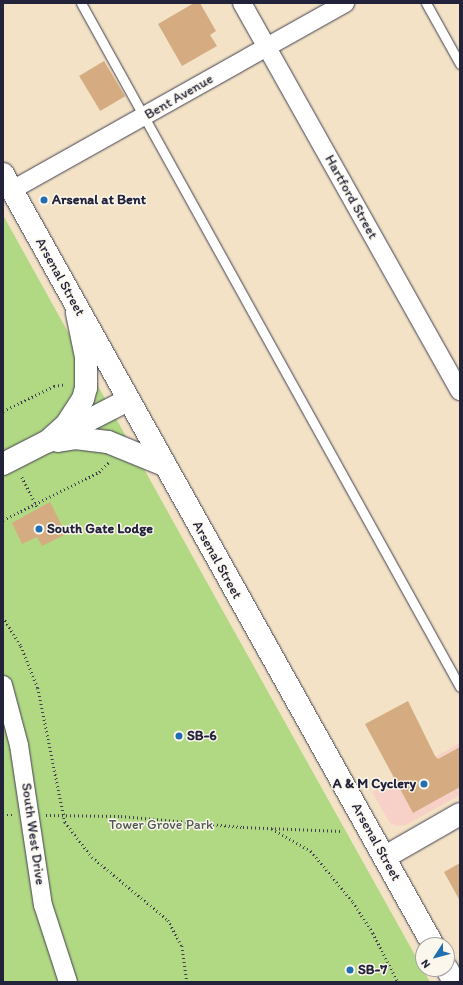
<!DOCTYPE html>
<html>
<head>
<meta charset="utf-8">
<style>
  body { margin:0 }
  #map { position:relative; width:463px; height:985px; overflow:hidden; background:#f3e2c6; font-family:Itim,sans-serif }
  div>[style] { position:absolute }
  .built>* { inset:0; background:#f7d1c7 }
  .green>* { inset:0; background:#b1d983 }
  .building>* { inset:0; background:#d5ac81; transform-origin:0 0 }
  .path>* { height:2.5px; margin-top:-1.25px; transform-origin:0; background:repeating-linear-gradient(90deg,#413f50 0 1px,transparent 0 4px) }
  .roads { filter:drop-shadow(0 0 1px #413f50) drop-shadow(0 0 1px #413f50) }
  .service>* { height:9px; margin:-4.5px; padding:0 4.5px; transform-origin:4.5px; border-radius:4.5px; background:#fff }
  .minor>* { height:18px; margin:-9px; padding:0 9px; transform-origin:9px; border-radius:9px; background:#fff }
  .tertiary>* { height:22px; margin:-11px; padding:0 11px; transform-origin:11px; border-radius:11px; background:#fff }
  .secondary>* { height:22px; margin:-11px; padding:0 11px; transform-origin:11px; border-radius:11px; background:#fff }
  .dots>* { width:11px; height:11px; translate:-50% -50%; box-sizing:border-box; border:2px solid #fbf7ec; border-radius:50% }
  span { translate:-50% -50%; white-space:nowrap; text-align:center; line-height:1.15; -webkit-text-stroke:3px #fbf7ec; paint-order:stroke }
  .street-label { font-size:14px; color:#22223b }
  .poi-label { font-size:14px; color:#22223b; font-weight:700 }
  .left { translate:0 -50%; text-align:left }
  .right { translate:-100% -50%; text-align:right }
  .park-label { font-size:14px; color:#4d5951 }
  .frame { position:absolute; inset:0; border:4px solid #22223b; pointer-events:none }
  .north { position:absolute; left:415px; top:937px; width:40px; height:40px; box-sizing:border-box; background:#fbf7ec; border:1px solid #a4a2a5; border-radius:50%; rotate:234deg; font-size:11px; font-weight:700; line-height:16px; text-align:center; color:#22223b }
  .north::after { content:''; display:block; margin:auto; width:14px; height:18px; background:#1f6fb2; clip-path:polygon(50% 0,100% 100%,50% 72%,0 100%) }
</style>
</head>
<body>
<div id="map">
  <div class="built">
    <div style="clip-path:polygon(460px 743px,460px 795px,406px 825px,397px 826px,390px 823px,372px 792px)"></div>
  </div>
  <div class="green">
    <div style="clip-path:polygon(3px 215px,219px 604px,430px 982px,3px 982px)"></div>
  </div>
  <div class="building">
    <div style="clip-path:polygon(194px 3px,200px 3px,216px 31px,210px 35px,217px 46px,182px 66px,158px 24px)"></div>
    <div style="left:104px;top:61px;width:41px;height:29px;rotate:59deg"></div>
    <div style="clip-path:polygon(50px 502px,66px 534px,42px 546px,37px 537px,22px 544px,12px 523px)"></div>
    <div style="clip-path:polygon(408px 701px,435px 756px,438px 759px,460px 747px,460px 787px,413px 813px,365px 724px)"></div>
    <div style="clip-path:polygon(460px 863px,460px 901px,444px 872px)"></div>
  </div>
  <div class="path">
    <div style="left:3px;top:411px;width:57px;rotate:-26.1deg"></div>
    <div style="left:54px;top:386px;width:12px;rotate:-9deg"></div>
    <div style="left:22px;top:477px;width:34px;rotate:63deg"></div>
    <div style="left:3px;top:520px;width:107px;rotate:-26.6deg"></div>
    <div style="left:99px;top:472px;width:14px;rotate:-45deg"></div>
    <div style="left:3px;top:617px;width:34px;rotate:58deg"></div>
    <div style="left:21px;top:646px;width:45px;rotate:68deg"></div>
    <div style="left:38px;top:688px;width:137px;rotate:78.6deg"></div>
    <div style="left:65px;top:822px;width:44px;rotate:52.4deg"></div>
    <div style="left:92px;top:857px;width:99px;rotate:39.7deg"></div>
    <div style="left:168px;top:920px;width:30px;rotate:62deg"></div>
    <div style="left:182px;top:946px;width:36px;rotate:82deg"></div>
    <div style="left:3px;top:815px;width:9px"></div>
    <div style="left:46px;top:815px;width:75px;rotate:0.8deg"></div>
    <div style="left:121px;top:816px;width:122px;rotate:5.2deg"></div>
    <div style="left:243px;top:827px;width:99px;rotate:2.3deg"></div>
    <div style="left:272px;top:829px;width:45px;rotate:29.4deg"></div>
    <div style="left:311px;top:851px;width:66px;rotate:50.5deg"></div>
    <div style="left:353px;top:902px;width:37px;rotate:57deg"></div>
    <div style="left:373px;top:933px;width:55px;rotate:63deg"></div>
  </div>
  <div class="roads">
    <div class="service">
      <div style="left:81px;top:3px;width:782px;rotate:61.01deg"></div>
      <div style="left:426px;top:3px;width:70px;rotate:60.9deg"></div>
    </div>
    <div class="minor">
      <div style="left:242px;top:3px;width:445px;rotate:60.7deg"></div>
      <div style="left:12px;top:190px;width:382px;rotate:-29.3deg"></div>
      <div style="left:3px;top:685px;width:62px;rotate:75.1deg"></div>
      <div style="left:19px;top:745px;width:162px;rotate:81.5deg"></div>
      <div style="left:43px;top:905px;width:81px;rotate:72deg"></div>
    </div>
    <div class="tertiary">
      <div style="left:58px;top:441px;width:17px;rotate:-10deg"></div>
      <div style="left:75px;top:438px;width:33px;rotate:7deg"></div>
      <div style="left:108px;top:442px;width:61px;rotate:22.3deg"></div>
      <div style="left:47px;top:442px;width:25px;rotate:-42deg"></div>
      <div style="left:66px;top:425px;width:31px;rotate:-57deg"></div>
      <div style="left:83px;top:399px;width:11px;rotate:-75deg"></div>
      <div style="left:86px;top:388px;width:31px;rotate:-90deg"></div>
      <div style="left:86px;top:357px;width:45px;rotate:-101.6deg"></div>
      <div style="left:3px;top:464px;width:140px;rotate:-27.1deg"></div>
      <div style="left:385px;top:857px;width:86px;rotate:-29.8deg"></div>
    </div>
    <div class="secondary">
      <div style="left:3px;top:174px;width:883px;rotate:60.85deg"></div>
      <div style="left:447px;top:969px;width:15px;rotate:62deg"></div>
    </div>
  </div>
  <div class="dots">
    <div style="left:44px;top:200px;background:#1f6fb2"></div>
    <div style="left:39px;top:529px;background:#1f6fb2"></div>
    <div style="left:179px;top:736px;background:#1f6fb2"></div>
    <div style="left:424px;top:784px;background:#1f6fb2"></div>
    <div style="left:350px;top:970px;background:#1f6fb2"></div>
  </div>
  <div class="street-label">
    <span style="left:179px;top:97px;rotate:-30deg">Bent Avenue</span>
    <span style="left:351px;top:197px;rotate:61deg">Hartford Street</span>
    <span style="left:60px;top:277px;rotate:61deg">Arsenal Street</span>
    <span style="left:217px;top:560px;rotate:61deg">Arsenal Street</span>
    <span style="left:33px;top:834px;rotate:82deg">South West Drive</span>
    <span style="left:376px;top:842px;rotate:61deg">Arsenal Street</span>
  </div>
  <div class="poi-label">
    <span class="left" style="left:52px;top:200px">Arsenal at Bent</span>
    <span class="left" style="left:47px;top:529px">South Gate Lodge</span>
    <span class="left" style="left:187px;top:736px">SB-6</span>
    <span class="right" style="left:416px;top:784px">A &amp; M Cyclery</span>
    <span class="left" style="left:358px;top:970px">SB-7</span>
  </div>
  <div class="park-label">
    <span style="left:161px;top:825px">Tower Grove Park</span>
  </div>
  <div class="frame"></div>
  <div class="north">N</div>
</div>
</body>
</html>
